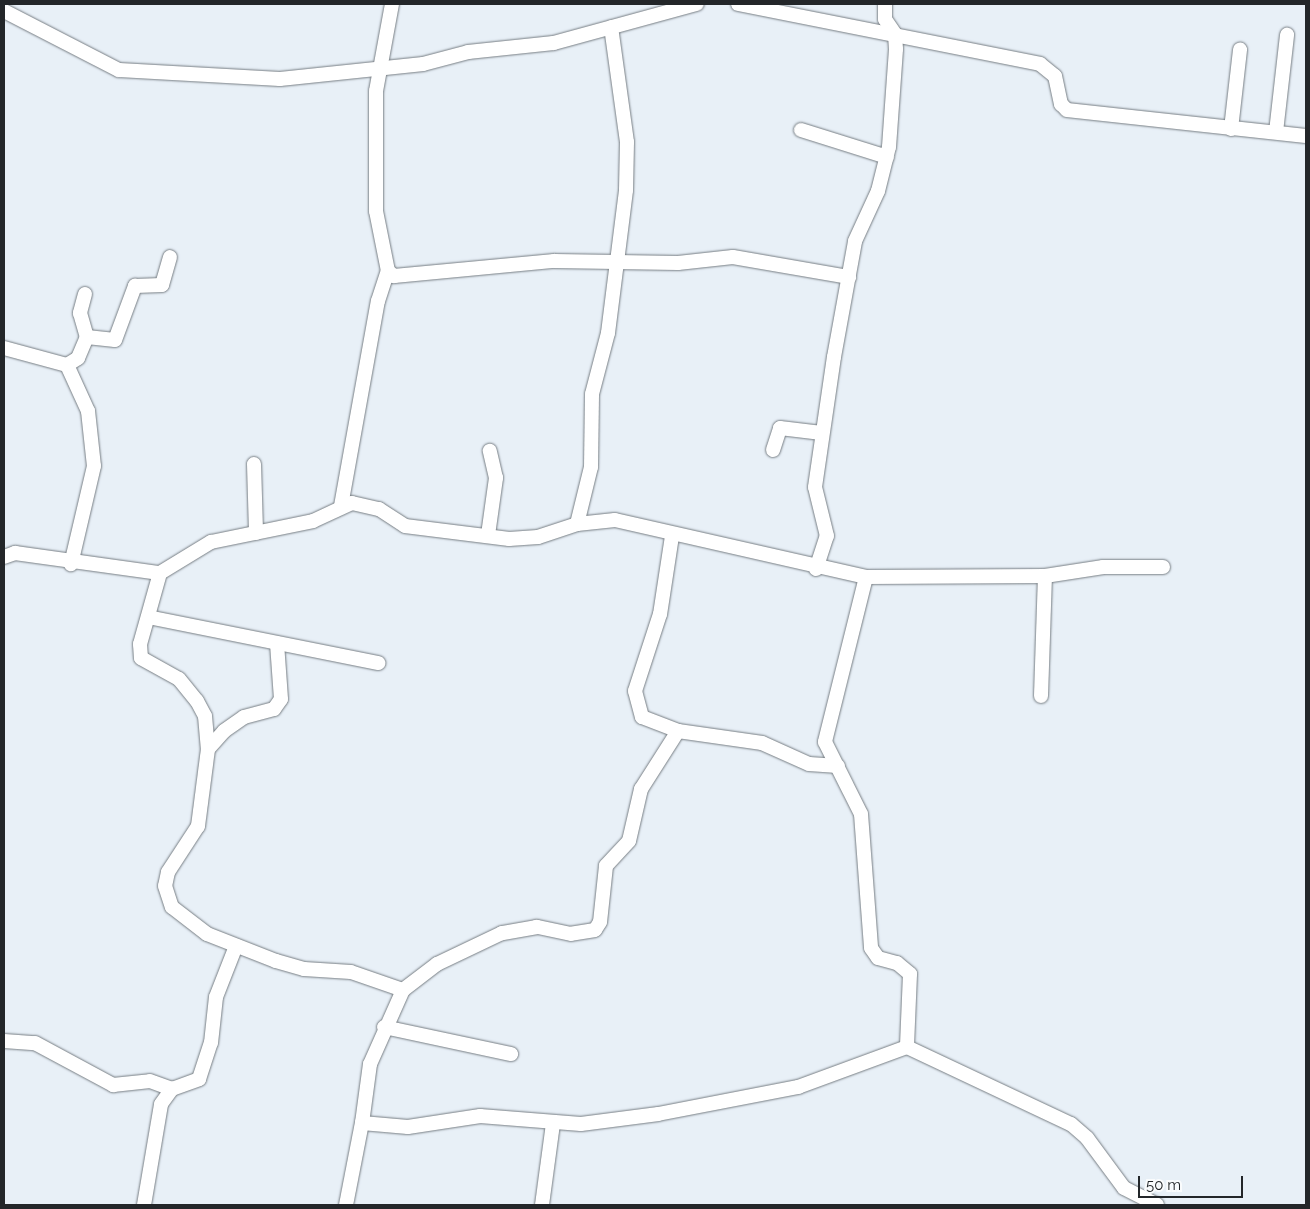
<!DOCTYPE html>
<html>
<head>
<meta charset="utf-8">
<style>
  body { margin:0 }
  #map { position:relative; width:1310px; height:1209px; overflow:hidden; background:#e8f0f7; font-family:Raleway,sans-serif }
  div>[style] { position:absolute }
  .roads { filter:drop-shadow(0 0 1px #767d83) drop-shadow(0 0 1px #767d83) }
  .street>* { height:14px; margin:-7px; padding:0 7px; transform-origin:7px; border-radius:7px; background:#fff }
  span { translate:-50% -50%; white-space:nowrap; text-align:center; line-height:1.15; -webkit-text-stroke:5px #fafcfd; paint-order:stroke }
  .frame { position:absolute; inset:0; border:5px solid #232629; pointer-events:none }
  .scale { position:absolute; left:1138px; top:1176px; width:105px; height:22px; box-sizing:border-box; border:2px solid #232629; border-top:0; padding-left:6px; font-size:15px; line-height:18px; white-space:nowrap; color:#232629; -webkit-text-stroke:4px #fafcfd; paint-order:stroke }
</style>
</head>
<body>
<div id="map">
  <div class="roads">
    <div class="street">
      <div style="left:392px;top:4px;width:88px;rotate:100.4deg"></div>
      <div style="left:376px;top:91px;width:120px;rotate:90deg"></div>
      <div style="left:376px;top:211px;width:61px;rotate:78.7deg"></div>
      <div style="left:388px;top:271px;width:8px;rotate:40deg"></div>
      <div style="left:394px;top:276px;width:161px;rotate:-5.4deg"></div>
      <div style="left:554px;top:261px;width:124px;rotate:0.9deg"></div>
      <div style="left:678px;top:263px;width:55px;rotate:-6.2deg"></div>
      <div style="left:733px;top:257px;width:118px;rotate:9.8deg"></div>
      <div style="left:738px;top:4px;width:308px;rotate:11.2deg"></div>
      <div style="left:1040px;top:64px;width:19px;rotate:39deg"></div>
      <div style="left:1055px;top:76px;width:29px;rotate:78deg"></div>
      <div style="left:1061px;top:104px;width:8px;rotate:45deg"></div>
      <div style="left:1067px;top:110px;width:240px;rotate:6.2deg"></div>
      <div style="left:4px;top:11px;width:129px;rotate:27.2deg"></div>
      <div style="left:119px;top:70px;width:161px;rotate:3.2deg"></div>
      <div style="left:280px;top:79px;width:144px;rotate:-6deg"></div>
      <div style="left:423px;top:64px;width:47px;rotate:-14.9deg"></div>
      <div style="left:468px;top:52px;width:86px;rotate:-6deg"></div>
      <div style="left:554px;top:43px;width:148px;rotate:-15.3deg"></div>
      <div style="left:1231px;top:129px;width:80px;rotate:-83.5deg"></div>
      <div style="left:801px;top:130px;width:90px;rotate:17.4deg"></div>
      <div style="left:1276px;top:132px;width:98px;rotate:-83.5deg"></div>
      <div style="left:85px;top:294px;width:20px;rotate:105deg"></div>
      <div style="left:80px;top:313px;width:25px;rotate:74deg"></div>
      <div style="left:4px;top:348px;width:65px;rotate:15.1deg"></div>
      <div style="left:67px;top:365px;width:13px;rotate:-32deg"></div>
      <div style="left:78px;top:358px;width:23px;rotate:-67deg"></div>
      <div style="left:87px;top:337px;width:28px;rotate:6deg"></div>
      <div style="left:115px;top:340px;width:58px;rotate:-69.7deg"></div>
      <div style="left:135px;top:286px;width:27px;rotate:-2deg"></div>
      <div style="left:162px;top:285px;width:29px;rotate:-74deg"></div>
      <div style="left:67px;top:365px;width:51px;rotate:65.5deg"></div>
      <div style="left:88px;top:411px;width:55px;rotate:83.8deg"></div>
      <div style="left:94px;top:466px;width:101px;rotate:103.2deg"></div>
      <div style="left:773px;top:450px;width:23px;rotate:-72deg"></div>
      <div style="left:780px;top:428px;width:42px;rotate:6.8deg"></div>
      <div style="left:254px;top:464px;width:69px;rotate:88.3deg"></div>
      <div style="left:341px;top:506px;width:208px;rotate:-79.8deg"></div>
      <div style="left:378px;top:301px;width:32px;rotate:-72deg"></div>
      <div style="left:577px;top:524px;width:59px;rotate:-76.2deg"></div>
      <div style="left:591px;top:467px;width:73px;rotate:-89.2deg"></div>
      <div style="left:592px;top:394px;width:63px;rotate:-75.3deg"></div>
      <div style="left:608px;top:333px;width:144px;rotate:-82.8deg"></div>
      <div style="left:626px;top:190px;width:48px;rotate:-88.8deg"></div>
      <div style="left:627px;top:142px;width:116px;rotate:-97.9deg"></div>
      <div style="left:488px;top:535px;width:58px;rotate:-82deg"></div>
      <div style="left:496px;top:478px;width:28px;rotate:-103deg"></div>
      <div style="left:672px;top:536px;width:79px;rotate:98.7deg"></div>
      <div style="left:660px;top:614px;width:81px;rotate:108deg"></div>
      <div style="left:635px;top:691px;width:27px;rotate:75deg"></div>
      <div style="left:642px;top:717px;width:39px;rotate:21deg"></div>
      <div style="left:678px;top:731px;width:85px;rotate:8.1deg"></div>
      <div style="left:762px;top:743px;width:51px;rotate:24.1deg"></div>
      <div style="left:809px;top:764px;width:29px;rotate:4deg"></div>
      <div style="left:4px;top:557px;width:12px;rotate:-20deg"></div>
      <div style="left:15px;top:553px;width:146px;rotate:7.9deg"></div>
      <div style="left:160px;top:573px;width:60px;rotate:-31.3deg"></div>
      <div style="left:211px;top:542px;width:104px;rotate:-11.6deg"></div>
      <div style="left:313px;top:521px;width:43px;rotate:-24.8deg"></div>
      <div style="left:352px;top:503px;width:28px;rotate:13deg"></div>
      <div style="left:379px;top:509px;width:31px;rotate:33deg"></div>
      <div style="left:405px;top:526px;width:105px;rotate:7.1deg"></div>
      <div style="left:509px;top:539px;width:29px;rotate:-4deg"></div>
      <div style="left:538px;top:537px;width:41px;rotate:-18.4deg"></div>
      <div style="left:577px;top:524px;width:38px;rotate:-6deg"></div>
      <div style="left:615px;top:520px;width:257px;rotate:12.8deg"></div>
      <div style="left:866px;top:577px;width:179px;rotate:-0.3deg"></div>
      <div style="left:1045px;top:576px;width:59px;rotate:-8.8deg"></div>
      <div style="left:1103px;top:567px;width:60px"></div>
      <div style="left:816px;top:569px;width:35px;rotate:-72deg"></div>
      <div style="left:827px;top:536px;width:50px;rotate:-103.8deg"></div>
      <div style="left:815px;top:487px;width:131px;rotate:-81.7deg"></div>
      <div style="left:834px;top:357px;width:118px;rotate:-79.7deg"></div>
      <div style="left:855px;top:241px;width:55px;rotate:-65.3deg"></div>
      <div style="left:878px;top:191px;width:45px;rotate:-76deg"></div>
      <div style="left:889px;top:147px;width:98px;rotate:-85.9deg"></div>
      <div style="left:896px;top:49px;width:15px;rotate:-94deg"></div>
      <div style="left:895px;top:34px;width:18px;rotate:-124deg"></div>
      <div style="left:885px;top:19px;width:15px;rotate:-90deg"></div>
      <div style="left:160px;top:573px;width:74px;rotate:105.7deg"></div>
      <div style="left:140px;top:644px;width:14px;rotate:86deg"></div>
      <div style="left:141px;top:658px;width:43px;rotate:28.9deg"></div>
      <div style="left:179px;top:679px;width:28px;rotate:51deg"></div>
      <div style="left:197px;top:701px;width:17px;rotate:62deg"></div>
      <div style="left:205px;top:716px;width:33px;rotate:85deg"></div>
      <div style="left:208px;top:749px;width:78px;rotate:97.4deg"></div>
      <div style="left:198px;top:826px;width:55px;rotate:123.1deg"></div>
      <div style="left:168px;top:872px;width:14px;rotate:102deg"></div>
      <div style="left:165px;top:886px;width:22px;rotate:72deg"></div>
      <div style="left:172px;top:907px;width:44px;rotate:37.6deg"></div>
      <div style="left:207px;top:934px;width:74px;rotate:21.4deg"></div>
      <div style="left:276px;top:961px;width:29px;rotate:16deg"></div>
      <div style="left:304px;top:969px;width:47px;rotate:3.7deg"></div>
      <div style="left:351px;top:972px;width:55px;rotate:19.1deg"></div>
      <div style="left:866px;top:577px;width:170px;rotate:104deg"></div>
      <div style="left:825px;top:742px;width:80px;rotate:63.4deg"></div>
      <div style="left:861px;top:814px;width:134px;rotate:85.7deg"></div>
      <div style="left:871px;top:948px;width:12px;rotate:55deg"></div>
      <div style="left:878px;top:958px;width:20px;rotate:15deg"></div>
      <div style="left:897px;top:963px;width:17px;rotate:40deg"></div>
      <div style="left:910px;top:974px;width:73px;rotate:92.4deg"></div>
      <div style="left:148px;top:617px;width:235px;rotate:11.3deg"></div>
      <div style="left:1041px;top:696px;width:120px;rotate:-88.1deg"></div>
      <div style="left:678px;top:731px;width:69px;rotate:122.5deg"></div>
      <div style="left:641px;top:789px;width:53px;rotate:103deg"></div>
      <div style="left:629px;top:841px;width:34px;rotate:133deg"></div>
      <div style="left:606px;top:866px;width:56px;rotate:96.1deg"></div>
      <div style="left:600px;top:922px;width:9px;rotate:122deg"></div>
      <div style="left:595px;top:930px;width:24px;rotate:171deg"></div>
      <div style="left:571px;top:934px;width:35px;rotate:-168deg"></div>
      <div style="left:537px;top:927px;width:36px;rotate:170deg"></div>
      <div style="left:502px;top:933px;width:72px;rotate:154.5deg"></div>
      <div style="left:437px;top:964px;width:43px;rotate:142.6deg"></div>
      <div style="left:403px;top:990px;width:81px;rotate:114deg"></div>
      <div style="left:370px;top:1064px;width:60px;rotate:97.7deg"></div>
      <div style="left:362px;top:1123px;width:46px;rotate:5deg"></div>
      <div style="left:408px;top:1127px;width:73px;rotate:-8.7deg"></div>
      <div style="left:480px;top:1116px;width:101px;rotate:4.5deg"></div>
      <div style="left:581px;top:1124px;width:78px;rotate:-7.4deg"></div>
      <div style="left:658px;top:1114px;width:143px;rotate:-10.9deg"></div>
      <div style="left:798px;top:1087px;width:116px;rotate:-20.2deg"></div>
      <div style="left:907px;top:1047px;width:181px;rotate:25.2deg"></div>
      <div style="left:1071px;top:1124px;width:21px;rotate:41deg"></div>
      <div style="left:1087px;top:1138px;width:62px;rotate:53.5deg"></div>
      <div style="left:1124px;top:1188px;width:37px;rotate:27deg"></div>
      <div style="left:208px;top:749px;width:24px;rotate:-48deg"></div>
      <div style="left:224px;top:731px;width:24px;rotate:-35deg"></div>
      <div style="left:244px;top:717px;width:31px;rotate:-15deg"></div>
      <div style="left:274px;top:709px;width:12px;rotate:-55deg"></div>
      <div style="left:281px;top:699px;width:56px;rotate:-94.1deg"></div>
      <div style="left:384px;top:1027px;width:130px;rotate:12deg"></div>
      <div style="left:4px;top:1041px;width:31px;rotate:4deg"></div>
      <div style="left:35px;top:1043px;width:89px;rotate:28.3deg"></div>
      <div style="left:113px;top:1085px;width:37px;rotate:-6deg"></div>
      <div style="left:150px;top:1081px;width:23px;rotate:20deg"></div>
      <div style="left:144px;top:1205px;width:102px;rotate:-80.4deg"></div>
      <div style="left:161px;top:1104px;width:19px;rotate:-54deg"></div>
      <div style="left:172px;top:1089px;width:29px;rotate:-20deg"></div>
      <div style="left:199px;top:1079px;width:38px;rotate:-72deg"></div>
      <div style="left:211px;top:1043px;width:46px;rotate:-83.8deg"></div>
      <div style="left:216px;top:997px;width:55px;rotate:-68.6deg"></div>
      <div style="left:346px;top:1205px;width:84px;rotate:-79deg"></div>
      <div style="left:542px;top:1205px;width:82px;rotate:-82.3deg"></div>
    </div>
  </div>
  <div class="frame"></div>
  <div class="scale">50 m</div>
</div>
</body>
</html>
